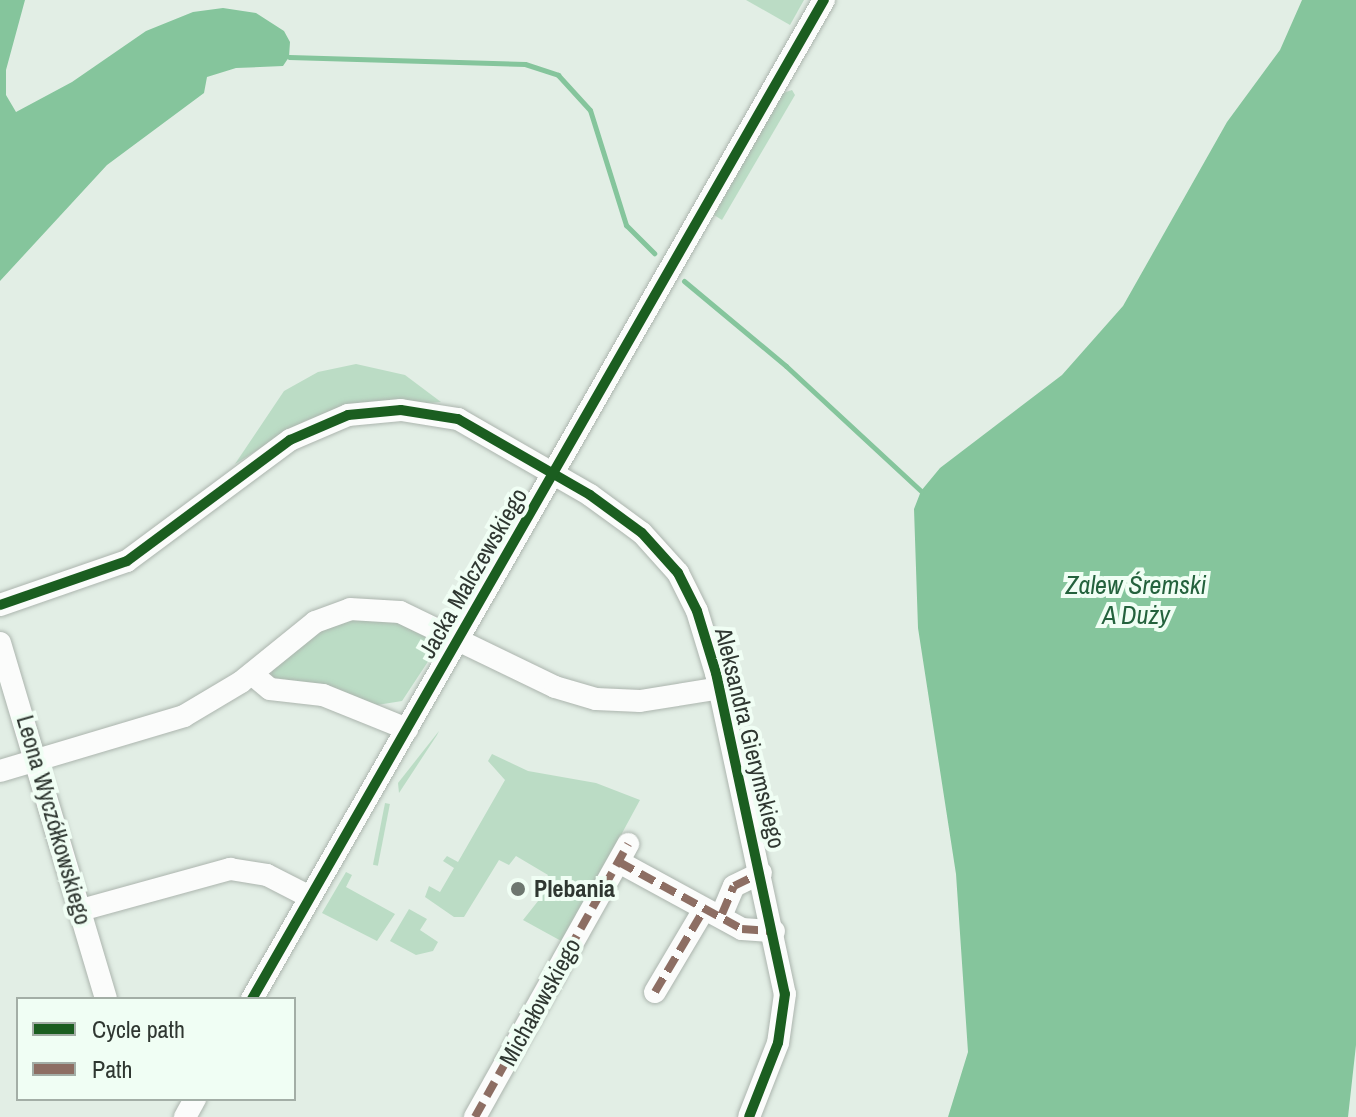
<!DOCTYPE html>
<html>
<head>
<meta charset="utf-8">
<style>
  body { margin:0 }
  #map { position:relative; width:1356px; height:1117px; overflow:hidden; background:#e2eee5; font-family:"Archivo Narrow",sans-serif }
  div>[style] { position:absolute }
  .green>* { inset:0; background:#bbdcc5; transform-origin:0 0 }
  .water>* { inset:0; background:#85c59c }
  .stream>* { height:5px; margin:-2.5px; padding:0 2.5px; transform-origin:2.5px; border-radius:2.5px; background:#85c59c }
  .roads { filter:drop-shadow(0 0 2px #acb5ae) drop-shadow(0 0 2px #acb5ae) }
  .minor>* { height:22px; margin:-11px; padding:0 11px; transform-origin:11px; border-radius:11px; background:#fbfcfb }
  .quiet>* { height:8px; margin-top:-4px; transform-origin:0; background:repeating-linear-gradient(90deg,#8d6e63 0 16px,transparent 0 24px) }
  .cycleway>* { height:10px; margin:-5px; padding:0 5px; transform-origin:5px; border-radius:5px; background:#1b5e20 }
  .dots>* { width:22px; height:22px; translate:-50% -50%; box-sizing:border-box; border:4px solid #f0fef4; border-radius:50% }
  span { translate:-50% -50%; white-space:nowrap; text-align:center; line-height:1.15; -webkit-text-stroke:8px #f0fef4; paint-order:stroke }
  .street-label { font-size:24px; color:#2f3731 }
  .poi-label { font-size:24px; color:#2f3731; font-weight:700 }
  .left { translate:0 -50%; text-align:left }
  .water-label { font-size:26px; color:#24623d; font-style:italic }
  .legend { position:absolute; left:16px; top:997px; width:280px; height:104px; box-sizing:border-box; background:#f0fef4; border:2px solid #a3aea6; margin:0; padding:10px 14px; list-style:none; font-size:24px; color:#2f3731 }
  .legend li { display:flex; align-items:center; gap:16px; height:40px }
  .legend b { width:40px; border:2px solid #a3aea6 }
</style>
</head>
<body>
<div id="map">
  <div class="green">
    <div style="clip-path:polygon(746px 0,804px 0,790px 25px)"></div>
    <div style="clip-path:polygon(792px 90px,795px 95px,722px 220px,714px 215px,783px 93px)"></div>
    <div style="clip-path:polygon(356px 364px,405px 375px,441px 402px,333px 411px,305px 421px,235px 464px,284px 391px,318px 372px)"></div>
    <div style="clip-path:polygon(383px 617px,422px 631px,430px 646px,429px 660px,402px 701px,377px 705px,326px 687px,271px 677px,272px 670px,316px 632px,354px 618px)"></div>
    <div style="clip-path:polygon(439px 731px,437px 735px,399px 793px,398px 783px)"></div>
    <div style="clip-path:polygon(492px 754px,528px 771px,596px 783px,640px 800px,563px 942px,523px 920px,546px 891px,541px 888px,548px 875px,516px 856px,509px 865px,499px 860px,464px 917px,454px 917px,425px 897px,429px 886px,440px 892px,454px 868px,443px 861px,447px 856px,458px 862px,505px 780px,488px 761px)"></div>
    <div style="left:385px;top:803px;width:5px;height:63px;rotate:11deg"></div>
    <div style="clip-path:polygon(346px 872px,352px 875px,346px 887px,395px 914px,377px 941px,322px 913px)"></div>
    <div style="clip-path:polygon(409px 909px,427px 919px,420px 930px,438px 942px,433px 951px,416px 955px,390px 941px)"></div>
  </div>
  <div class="water">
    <div style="clip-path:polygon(0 0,25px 0,6px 70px,6px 95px,16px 112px,72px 82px,146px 31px,193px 12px,223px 8px,256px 13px,284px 31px,290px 42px,289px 57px,283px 66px,236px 68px,207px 77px,204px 93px,107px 165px,0 281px)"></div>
    <div style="clip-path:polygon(1302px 0,1356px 0,1356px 1045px,1348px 1117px,948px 1117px,968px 1052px,956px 874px,918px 628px,914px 509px,921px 491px,940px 468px,1062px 375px,1123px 306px,1227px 122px,1280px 50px)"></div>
  </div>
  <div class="stream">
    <div style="left:289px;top:57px;width:236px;rotate:1.7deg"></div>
    <div style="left:525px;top:64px;width:35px;rotate:18deg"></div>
    <div style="left:558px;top:75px;width:47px;rotate:47.6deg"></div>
    <div style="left:590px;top:110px;width:121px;rotate:72.6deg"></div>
    <div style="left:626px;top:225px;width:40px;rotate:45deg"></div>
    <div style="left:684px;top:281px;width:133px;rotate:39.8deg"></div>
    <div style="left:786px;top:366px;width:184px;rotate:42.8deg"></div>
  </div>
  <div class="roads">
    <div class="minor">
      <div style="left:0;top:605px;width:134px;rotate:-19.1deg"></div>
      <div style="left:127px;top:561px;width:203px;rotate:-36.6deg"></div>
      <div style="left:290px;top:440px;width:63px;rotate:-23.3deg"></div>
      <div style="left:348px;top:415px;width:53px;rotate:-5.4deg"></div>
      <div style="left:401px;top:410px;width:58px;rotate:9deg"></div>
      <div style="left:458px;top:419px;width:152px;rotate:29.9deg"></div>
      <div style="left:590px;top:495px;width:64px;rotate:36.2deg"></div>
      <div style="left:642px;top:533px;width:54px;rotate:48deg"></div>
      <div style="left:678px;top:573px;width:42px;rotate:63.4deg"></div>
      <div style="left:697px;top:611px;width:65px;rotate:73deg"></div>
      <div style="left:716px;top:673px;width:328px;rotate:77.9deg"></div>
      <div style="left:785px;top:994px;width:49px;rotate:98.1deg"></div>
      <div style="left:778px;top:1043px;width:79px;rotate:111.4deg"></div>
      <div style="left:0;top:643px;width:371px;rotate:73.4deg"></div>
      <div style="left:252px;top:674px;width:23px;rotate:40deg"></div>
      <div style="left:270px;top:689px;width:53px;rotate:6.5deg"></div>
      <div style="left:323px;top:695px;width:91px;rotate:22deg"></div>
      <div style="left:0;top:771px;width:192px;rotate:-16.6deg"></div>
      <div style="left:184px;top:716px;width:66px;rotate:-30.8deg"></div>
      <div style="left:241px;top:682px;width:95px;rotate:-39deg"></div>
      <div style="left:315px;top:622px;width:37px;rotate:-20deg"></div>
      <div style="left:350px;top:609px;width:50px;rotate:3.4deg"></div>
      <div style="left:400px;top:612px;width:172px;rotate:25.8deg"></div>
      <div style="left:555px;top:687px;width:43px;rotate:16.3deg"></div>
      <div style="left:596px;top:699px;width:44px;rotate:2.6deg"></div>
      <div style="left:640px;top:701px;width:81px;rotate:-9.2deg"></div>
      <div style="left:619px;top:862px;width:140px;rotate:28.6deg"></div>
      <div style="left:742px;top:929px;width:32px;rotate:4deg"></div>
      <div style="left:81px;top:910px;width:155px;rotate:-15.4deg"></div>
      <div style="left:230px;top:869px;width:37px;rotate:9deg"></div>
      <div style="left:267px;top:875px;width:48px;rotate:27.1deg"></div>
      <div style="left:722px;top:914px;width:30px;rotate:-67deg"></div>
      <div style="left:734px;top:886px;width:30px;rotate:-26deg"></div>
      <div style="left:655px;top:992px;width:94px;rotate:-59.3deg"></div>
      <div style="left:252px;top:999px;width:1151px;rotate:-60.21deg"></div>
      <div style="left:185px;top:1117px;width:21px;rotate:-61deg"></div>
      <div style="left:475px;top:1117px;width:313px;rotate:-60.7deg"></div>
    </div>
  </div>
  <div class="quiet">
    <div style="left:619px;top:862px;width:140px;rotate:28.6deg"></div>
    <div style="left:742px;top:929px;width:32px;rotate:4deg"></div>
    <div style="left:722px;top:914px;width:30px;rotate:-67deg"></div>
    <div style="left:734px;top:886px;width:30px;rotate:-26deg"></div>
    <div style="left:655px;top:992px;width:94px;rotate:-59.3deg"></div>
    <div style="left:475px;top:1117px;width:313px;rotate:-60.7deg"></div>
  </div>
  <div class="cycleway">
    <div style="left:0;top:605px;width:134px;rotate:-19.1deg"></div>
    <div style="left:127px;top:561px;width:203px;rotate:-36.6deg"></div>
    <div style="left:290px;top:440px;width:63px;rotate:-23.3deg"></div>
    <div style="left:348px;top:415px;width:53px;rotate:-5.4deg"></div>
    <div style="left:401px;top:410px;width:58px;rotate:9deg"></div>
    <div style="left:458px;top:419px;width:152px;rotate:29.9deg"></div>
    <div style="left:590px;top:495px;width:64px;rotate:36.2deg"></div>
    <div style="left:642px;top:533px;width:54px;rotate:48deg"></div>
    <div style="left:678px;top:573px;width:42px;rotate:63.4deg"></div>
    <div style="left:697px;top:611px;width:65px;rotate:73deg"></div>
    <div style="left:716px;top:673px;width:328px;rotate:77.9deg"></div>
    <div style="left:785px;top:994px;width:49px;rotate:98.1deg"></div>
    <div style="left:778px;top:1043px;width:79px;rotate:111.4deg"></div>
    <div style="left:252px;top:999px;width:1151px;rotate:-60.21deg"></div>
  </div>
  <div class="dots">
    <div style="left:518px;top:889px;background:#6e7770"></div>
  </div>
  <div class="street-label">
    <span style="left:473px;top:573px;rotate:-60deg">Jacka Malczewskiego</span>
    <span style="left:750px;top:738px;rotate:76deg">Aleksandra Gierymskiego</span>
    <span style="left:54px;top:820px;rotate:74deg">Leona Wyczółkowskiego</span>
    <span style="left:540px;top:1002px;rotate:-61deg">Michałowskiego</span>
  </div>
  <div class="poi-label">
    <span class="left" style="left:534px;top:889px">Plebania</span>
  </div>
  <div class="water-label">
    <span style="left:1136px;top:600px">Zalew Śremski<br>A Duży</span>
  </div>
  <ul class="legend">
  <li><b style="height:10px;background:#1b5e20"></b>Cycle path</li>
  <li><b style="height:10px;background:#8d6e63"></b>Path</li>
  </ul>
</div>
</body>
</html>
